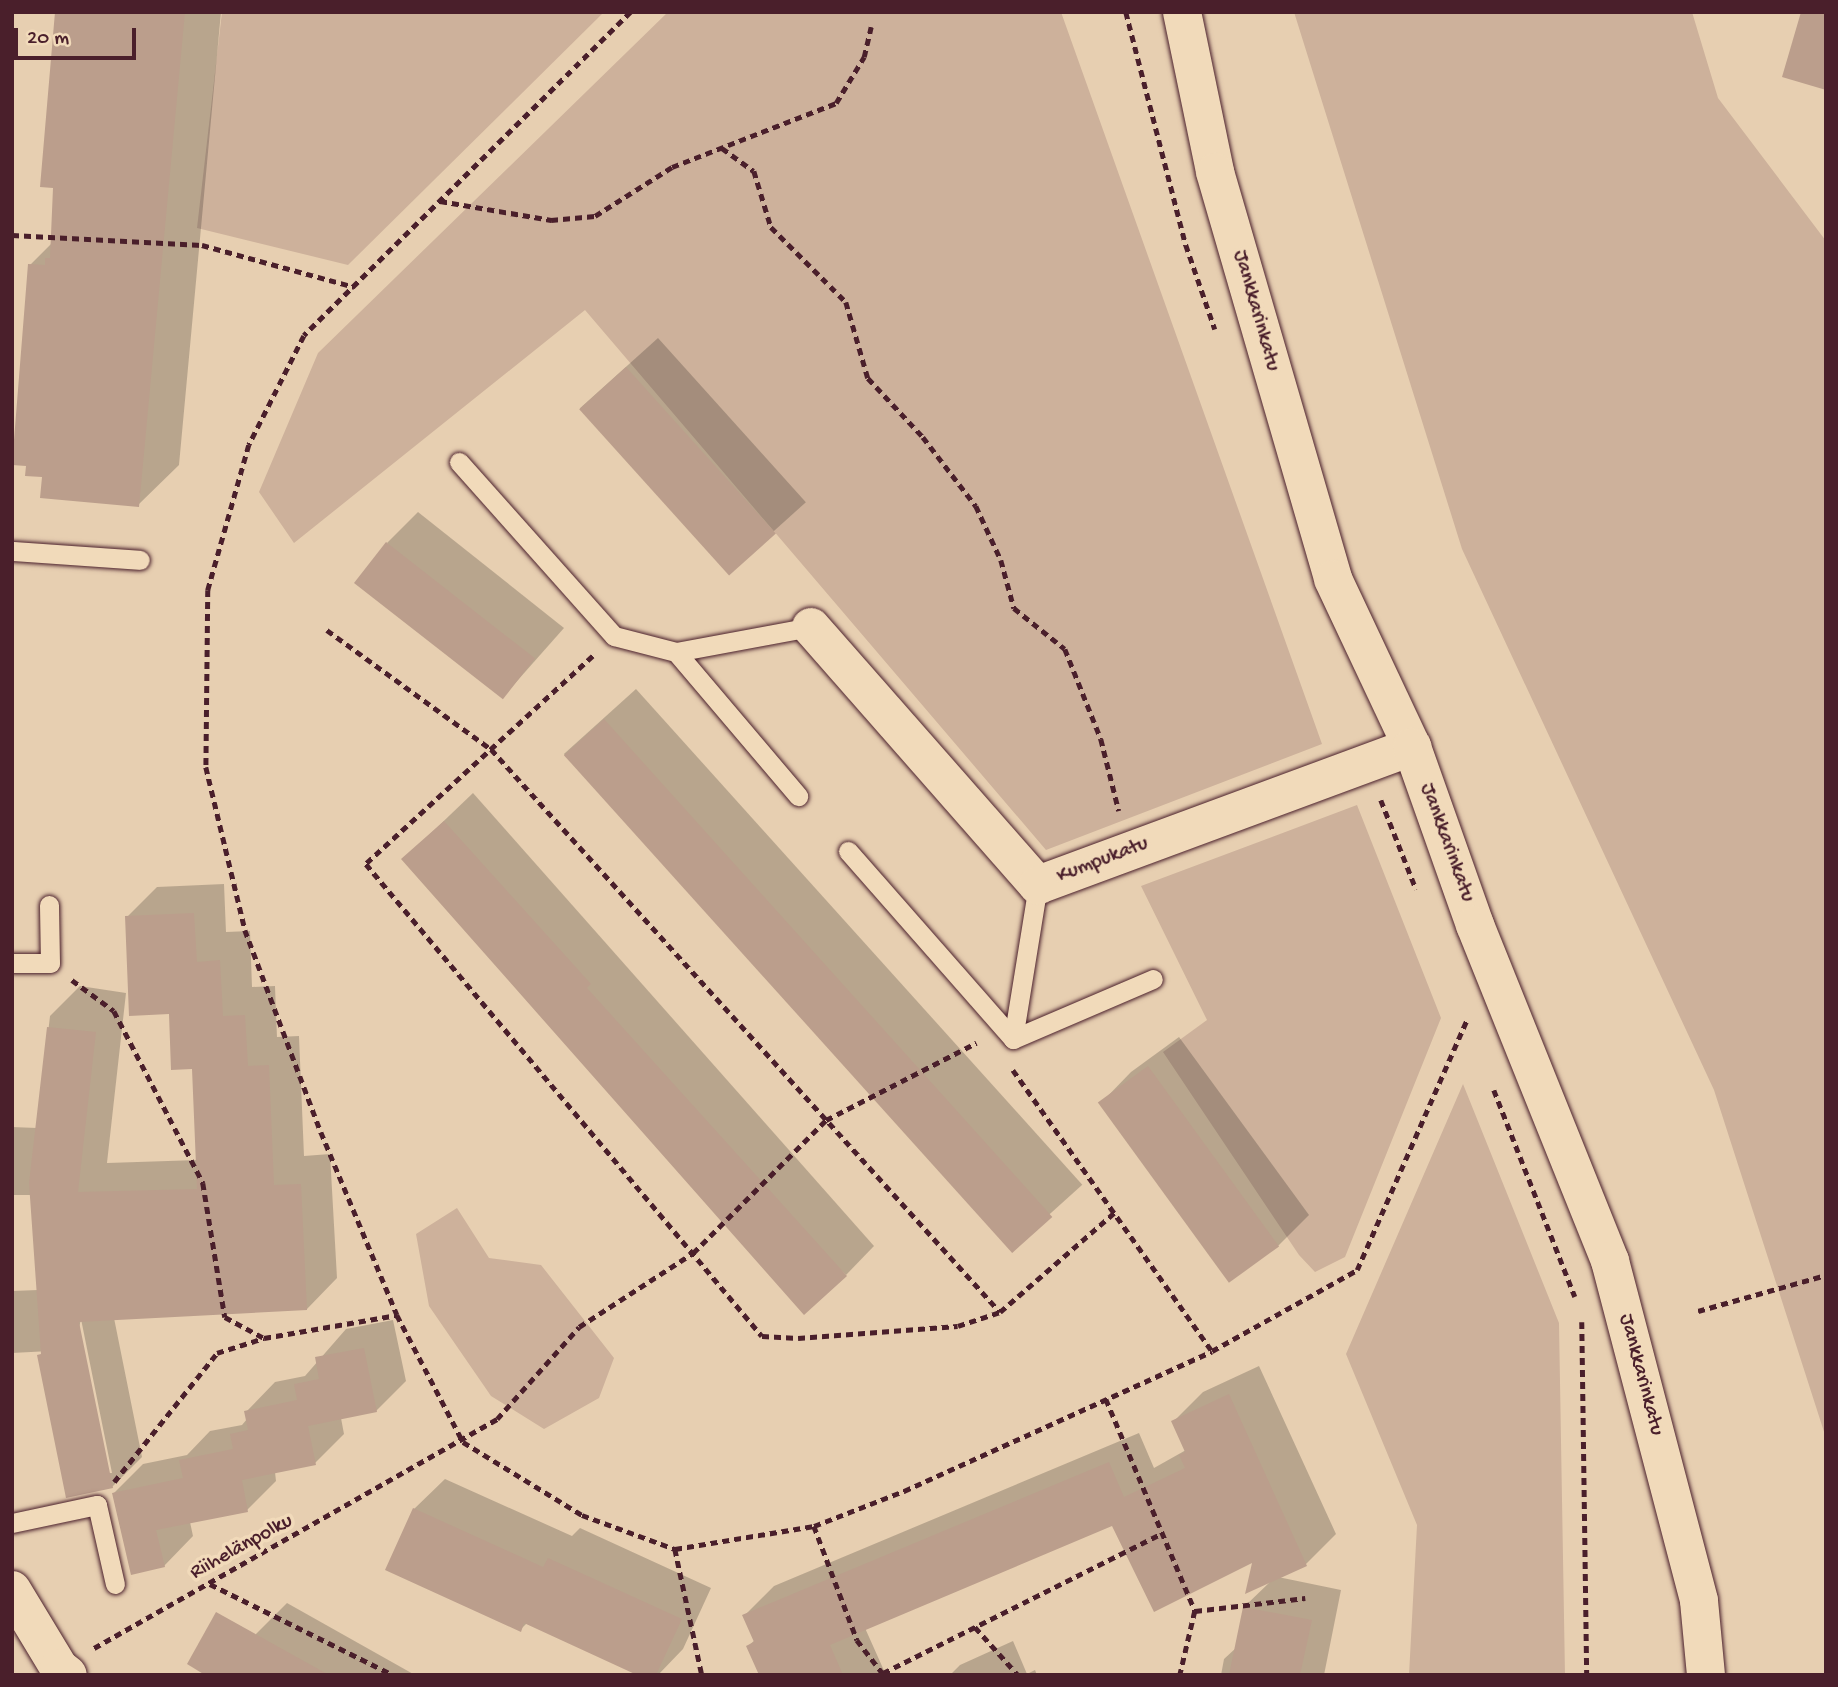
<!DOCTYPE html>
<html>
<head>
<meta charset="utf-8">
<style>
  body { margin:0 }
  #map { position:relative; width:1838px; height:1687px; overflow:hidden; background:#e7cfb1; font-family:"Gochi Hand",sans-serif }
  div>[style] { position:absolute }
  .green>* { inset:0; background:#cdb19b }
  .shadow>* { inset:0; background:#0003; transform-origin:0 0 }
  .building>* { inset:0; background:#bb9e8c; transform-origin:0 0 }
  .path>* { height:4.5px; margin-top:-2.25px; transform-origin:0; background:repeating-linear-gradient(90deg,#4a1f2b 0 7px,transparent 0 12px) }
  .roads { filter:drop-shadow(0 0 2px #4a1f2b) drop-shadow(0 0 2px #4a1f2b) }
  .service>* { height:19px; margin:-9.5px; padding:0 9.5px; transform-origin:9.5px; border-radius:9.5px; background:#f1daba }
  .minor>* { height:38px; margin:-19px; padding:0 19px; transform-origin:19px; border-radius:19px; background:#f1daba }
  .tertiary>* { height:38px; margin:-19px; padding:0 19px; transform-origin:19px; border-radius:19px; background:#f1daba }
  span { translate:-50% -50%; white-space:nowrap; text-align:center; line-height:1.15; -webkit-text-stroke:7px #f1daba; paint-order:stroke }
  .street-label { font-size:21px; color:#4a1f2b }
  .frame { position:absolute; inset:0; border:14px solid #4a1f2b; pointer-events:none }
  .scale { position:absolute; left:14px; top:28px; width:122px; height:32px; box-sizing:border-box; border:4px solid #4a1f2b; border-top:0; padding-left:9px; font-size:21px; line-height:24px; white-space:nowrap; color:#4a1f2b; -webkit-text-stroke:5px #f1daba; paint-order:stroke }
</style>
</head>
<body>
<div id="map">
  <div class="green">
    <div style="clip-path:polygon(222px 12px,604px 12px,348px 265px,197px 228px)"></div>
    <div style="clip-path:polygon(668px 12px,1061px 12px,1322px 744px,1046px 850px,585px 310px,294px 543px,259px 492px,318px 353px)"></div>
    <div style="clip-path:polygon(1294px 12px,1692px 12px,1718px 98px,1826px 241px,1826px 1438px,1714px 1090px,1462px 549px)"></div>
    <div style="clip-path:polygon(1357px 805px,1441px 1018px,1345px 1257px,1315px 1272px,1299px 1255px,1163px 1052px,1207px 1020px,1141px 886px)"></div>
    <div style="clip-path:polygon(1463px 1084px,1559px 1323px,1565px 1675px,1409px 1675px,1417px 1525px,1346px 1354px)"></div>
    <div style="clip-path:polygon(457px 1208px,489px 1258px,541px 1265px,614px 1358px,599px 1398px,544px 1429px,491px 1396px,429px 1306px,416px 1234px)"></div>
  </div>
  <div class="shadow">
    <div style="clip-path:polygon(57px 12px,221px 12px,179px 465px,138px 505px,43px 475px,30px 265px,53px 242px)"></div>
    <div style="left:658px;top:338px;width:221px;height:105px;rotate:48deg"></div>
    <div style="clip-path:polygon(418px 512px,564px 628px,502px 698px,387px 543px)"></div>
    <div style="left:636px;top:689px;width:667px;height:97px;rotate:48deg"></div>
    <div style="clip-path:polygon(473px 793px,874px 1246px,846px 1275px,404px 859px)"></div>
    <div style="clip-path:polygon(evenodd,224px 884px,226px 932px,250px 931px,252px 987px,275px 986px,277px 1037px,299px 1036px,304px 1156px,330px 1154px,337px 1278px,307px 1309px,114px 1318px,142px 1457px,112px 1487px,50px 1351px,12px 1353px,12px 1291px,38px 1290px,31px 1195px,12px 1195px,12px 1127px,37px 1128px,50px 1016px,80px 986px,126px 993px,107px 1163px,198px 1160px,194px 1068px,127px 917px,157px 887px,224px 884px,81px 1319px,112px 1473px,108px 1473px,79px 1328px,81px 1319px)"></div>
    <div style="clip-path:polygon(1179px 1037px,1309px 1215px,1278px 1246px,1101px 1103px,1131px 1072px)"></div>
    <div style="clip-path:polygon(393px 1320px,406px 1381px,376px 1411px,341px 1418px,344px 1434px,315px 1463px,275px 1472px,276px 1481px,247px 1510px,190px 1522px,193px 1536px,164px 1566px,113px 1494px,143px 1464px,187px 1455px,210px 1431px,242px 1425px,247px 1419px,246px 1412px,275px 1382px,305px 1376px,346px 1329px)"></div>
    <div style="clip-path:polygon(1259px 1366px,1336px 1534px,1306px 1564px,1278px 1577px,1341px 1590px,1324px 1675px,1221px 1675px,1224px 1659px,1237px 1647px,1244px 1607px,1272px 1580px,1254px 1560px,1113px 1524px,865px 1628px,886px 1675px,761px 1675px,748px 1646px,755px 1640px,744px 1616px,774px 1586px,1139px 1433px,1154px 1468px,1186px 1450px,1173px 1422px,1203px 1392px)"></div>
    <div style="clip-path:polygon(445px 1479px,572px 1536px,580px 1528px,711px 1588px,683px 1649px,658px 1675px,641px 1675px,527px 1623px,520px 1630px,414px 1509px)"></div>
    <div style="clip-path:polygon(287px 1603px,415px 1675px,235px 1675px,256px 1634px)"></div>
    <div style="clip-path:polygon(1013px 1641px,1027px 1674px,1035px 1670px,1037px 1675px,950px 1675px,960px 1665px)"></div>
  </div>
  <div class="building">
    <div style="clip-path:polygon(55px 12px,185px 12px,139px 507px,40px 498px,42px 477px,25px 476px,26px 466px,12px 465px,28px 264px,45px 265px,45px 258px,50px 258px,53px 188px,40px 187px)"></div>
    <div style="clip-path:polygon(1801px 12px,1826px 12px,1826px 90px,1782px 77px)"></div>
    <div style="left:626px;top:367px;width:224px;height:63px;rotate:48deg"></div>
    <div style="left:386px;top:542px;width:189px;height:52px;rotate:38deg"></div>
    <div style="left:604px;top:719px;width:670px;height:54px;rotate:48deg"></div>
    <div style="clip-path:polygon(444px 821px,591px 984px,587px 988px,847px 1276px,804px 1315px,401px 859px)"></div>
    <div style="clip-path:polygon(194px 913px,197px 962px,220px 960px,223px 1016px,245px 1015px,248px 1066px,269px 1065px,274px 1185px,301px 1184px,307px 1310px,79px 1322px,113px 1488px,66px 1498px,37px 1355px,41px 1354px,29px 1183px,47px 1027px,96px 1032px,78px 1192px,197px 1189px,192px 1069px,171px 1070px,169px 1014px,129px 1016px,125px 916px)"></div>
    <div style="left:1148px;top:1066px;width:223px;height:62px;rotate:54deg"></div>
    <div style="clip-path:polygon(364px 1348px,377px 1412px,308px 1426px,316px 1465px,242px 1480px,248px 1512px,156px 1530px,165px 1567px,131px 1575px,112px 1493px,183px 1478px,179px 1460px,233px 1449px,230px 1434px,248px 1430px,244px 1411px,297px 1400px,294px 1384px,319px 1379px,315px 1357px)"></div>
    <div style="clip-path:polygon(1229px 1394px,1307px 1566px,1245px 1594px,1252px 1563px,1154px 1612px,1112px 1526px,830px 1645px,843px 1675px,759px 1675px,746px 1646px,754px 1642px,742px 1615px,1109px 1462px,1124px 1497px,1185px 1468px,1179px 1455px,1185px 1452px,1171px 1421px)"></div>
    <div style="clip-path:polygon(413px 1508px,543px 1567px,548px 1558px,682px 1619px,656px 1675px,637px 1675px,524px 1623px,521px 1632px,385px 1570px)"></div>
    <div style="clip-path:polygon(1243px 1607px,1312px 1620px,1300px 1675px,1229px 1675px)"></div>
    <div style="clip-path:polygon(216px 1612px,329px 1675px,205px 1675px,187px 1664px)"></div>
  </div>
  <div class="path">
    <div style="left:631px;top:12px;width:460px;rotate:135.3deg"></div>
    <div style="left:304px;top:336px;width:122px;rotate:116.8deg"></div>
    <div style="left:249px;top:445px;width:151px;rotate:105.8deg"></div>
    <div style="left:208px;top:590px;width:177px;rotate:90.6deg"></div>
    <div style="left:206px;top:767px;width:168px;rotate:76.5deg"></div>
    <div style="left:245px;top:930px;width:216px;rotate:69.4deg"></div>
    <div style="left:321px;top:1132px;width:198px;rotate:67.4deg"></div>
    <div style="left:397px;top:1315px;width:143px;rotate:62.5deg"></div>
    <div style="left:463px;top:1442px;width:140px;rotate:31.5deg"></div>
    <div style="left:582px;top:1515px;width:99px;rotate:20.1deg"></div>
    <div style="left:675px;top:1549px;width:141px;rotate:-9.4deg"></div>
    <div style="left:814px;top:1526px;width:97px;rotate:-21.3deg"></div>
    <div style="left:904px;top:1491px;width:338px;rotate:-24.4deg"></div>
    <div style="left:1212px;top:1351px;width:166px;rotate:-29.2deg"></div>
    <div style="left:1357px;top:1270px;width:274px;rotate:-66.3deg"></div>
    <div style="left:1126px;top:12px;width:241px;rotate:75.6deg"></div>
    <div style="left:1186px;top:245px;width:89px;rotate:71deg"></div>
    <div style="left:722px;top:148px;width:39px;rotate:36deg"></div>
    <div style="left:754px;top:171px;width:59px;rotate:73.1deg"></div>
    <div style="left:771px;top:227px;width:106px;rotate:45deg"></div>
    <div style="left:846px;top:302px;width:79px;rotate:73.9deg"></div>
    <div style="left:868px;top:378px;width:81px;rotate:47deg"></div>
    <div style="left:923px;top:437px;width:87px;rotate:52.5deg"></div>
    <div style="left:976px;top:506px;width:60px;rotate:65.2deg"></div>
    <div style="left:1001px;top:560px;width:50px;rotate:74.8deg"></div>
    <div style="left:1014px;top:608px;width:65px;rotate:38.8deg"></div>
    <div style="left:1065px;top:649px;width:97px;rotate:68.2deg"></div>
    <div style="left:1101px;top:739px;width:74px;rotate:76deg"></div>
    <div style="left:440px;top:201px;width:113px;rotate:9.7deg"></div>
    <div style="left:551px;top:220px;width:44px;rotate:-5.2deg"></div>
    <div style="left:595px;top:216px;width:91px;rotate:-32.5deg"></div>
    <div style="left:672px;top:167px;width:176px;rotate:-21.3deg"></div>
    <div style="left:836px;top:103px;width:54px;rotate:-58.7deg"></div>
    <div style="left:864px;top:57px;width:31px;rotate:-77deg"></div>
    <div style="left:12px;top:235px;width:190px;rotate:3deg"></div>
    <div style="left:202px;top:245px;width:158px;rotate:15.4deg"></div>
    <div style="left:327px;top:630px;width:203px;rotate:36deg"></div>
    <div style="left:491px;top:749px;width:759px;rotate:47.88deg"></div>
    <div style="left:593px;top:656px;width:308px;rotate:137.5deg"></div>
    <div style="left:366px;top:864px;width:616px;rotate:50deg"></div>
    <div style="left:762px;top:1336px;width:36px;rotate:3deg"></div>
    <div style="left:798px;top:1338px;width:160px;rotate:-4.3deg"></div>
    <div style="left:958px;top:1326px;width:44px;rotate:-18.4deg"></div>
    <div style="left:1000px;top:1312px;width:154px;rotate:-41deg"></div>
    <div style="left:1381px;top:800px;width:96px;rotate:68.5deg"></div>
    <div style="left:72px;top:980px;width:52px;rotate:36.4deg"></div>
    <div style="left:114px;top:1011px;width:194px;rotate:62.6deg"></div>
    <div style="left:203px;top:1183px;width:136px;rotate:80.7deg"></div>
    <div style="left:225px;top:1317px;width:44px;rotate:28.3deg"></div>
    <div style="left:1013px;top:1070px;width:344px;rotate:54.7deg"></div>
    <div style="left:1494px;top:1090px;width:222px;rotate:68.6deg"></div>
    <div style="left:1698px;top:1311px;width:133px;rotate:-15.7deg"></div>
    <div style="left:1582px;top:1322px;width:353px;rotate:89.2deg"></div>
    <div style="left:1106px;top:1399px;width:230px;rotate:67.2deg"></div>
    <div style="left:1195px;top:1611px;width:66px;rotate:103.2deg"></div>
    <div style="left:114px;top:1482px;width:165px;rotate:-51.4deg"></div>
    <div style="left:217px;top:1353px;width:49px;rotate:-17.7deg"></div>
    <div style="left:264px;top:1338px;width:135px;rotate:-9.8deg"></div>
    <div style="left:814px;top:1526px;width:122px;rotate:69.3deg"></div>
    <div style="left:857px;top:1640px;width:44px;rotate:52.4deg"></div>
    <div style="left:675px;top:1549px;width:129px;rotate:77.9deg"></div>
    <div style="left:210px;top:1584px;width:204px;rotate:26.4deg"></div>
    <div style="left:1195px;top:1611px;width:111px;rotate:-6.7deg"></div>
    <div style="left:975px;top:1627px;width:64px;rotate:48.1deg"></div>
    <div style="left:94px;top:1648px;width:464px;rotate:-29.6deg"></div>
    <div style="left:497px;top:1419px;width:123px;rotate:-48.3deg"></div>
    <div style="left:579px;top:1327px;width:136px;rotate:-33deg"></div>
    <div style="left:693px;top:1253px;width:188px;rotate:-45deg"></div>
    <div style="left:826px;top:1120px;width:169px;rotate:-27.2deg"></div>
    <div style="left:883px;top:1673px;width:312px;rotate:-26.6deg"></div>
  </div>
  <div class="roads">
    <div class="service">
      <div style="left:459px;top:462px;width:233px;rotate:48.3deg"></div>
      <div style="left:614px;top:636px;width:64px;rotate:14.5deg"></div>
      <div style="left:676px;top:652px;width:137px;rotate:-10.5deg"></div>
      <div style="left:12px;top:551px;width:128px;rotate:4deg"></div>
      <div style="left:676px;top:652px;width:189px;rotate:49.7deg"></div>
      <div style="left:848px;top:851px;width:250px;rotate:48.7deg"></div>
      <div style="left:1013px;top:1039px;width:152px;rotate:-23.2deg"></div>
      <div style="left:12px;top:963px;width:38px"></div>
      <div style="left:50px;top:963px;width:58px;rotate:-91deg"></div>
      <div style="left:1013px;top:1039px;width:156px;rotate:-80.8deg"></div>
      <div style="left:12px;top:1523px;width:87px;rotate:-12deg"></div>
      <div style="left:97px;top:1505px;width:81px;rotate:77.2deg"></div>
    </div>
    <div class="minor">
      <div style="left:811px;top:627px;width:344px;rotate:48.7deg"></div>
      <div style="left:1038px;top:885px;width:399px;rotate:-20.3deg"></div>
      <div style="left:12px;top:1590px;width:91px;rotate:58.9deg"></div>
      <div style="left:59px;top:1668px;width:11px;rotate:38deg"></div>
    </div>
    <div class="tertiary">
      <div style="left:1182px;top:12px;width:163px;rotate:78.3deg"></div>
      <div style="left:1215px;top:172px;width:424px;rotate:73.8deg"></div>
      <div style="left:1333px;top:579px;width:186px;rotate:64.8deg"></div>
      <div style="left:1412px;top:747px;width:189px;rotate:70.5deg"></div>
      <div style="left:1475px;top:925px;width:362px;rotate:68.1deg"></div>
      <div style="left:1610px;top:1261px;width:351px;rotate:75.3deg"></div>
      <div style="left:1699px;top:1601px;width:74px;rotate:84.6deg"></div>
    </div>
  </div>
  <div class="street-label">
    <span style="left:1255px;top:311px;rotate:74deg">Jankkarinkatu</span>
    <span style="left:1446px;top:843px;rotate:70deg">Jankkarinkatu</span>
    <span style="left:1103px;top:861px;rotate:-21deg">Kumpukatu</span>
    <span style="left:1640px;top:1375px;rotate:75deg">Jankkarinkatu</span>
    <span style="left:242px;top:1548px;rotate:-29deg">Riihelänpolku</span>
  </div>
  <div class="frame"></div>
  <div class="scale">20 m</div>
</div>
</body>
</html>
